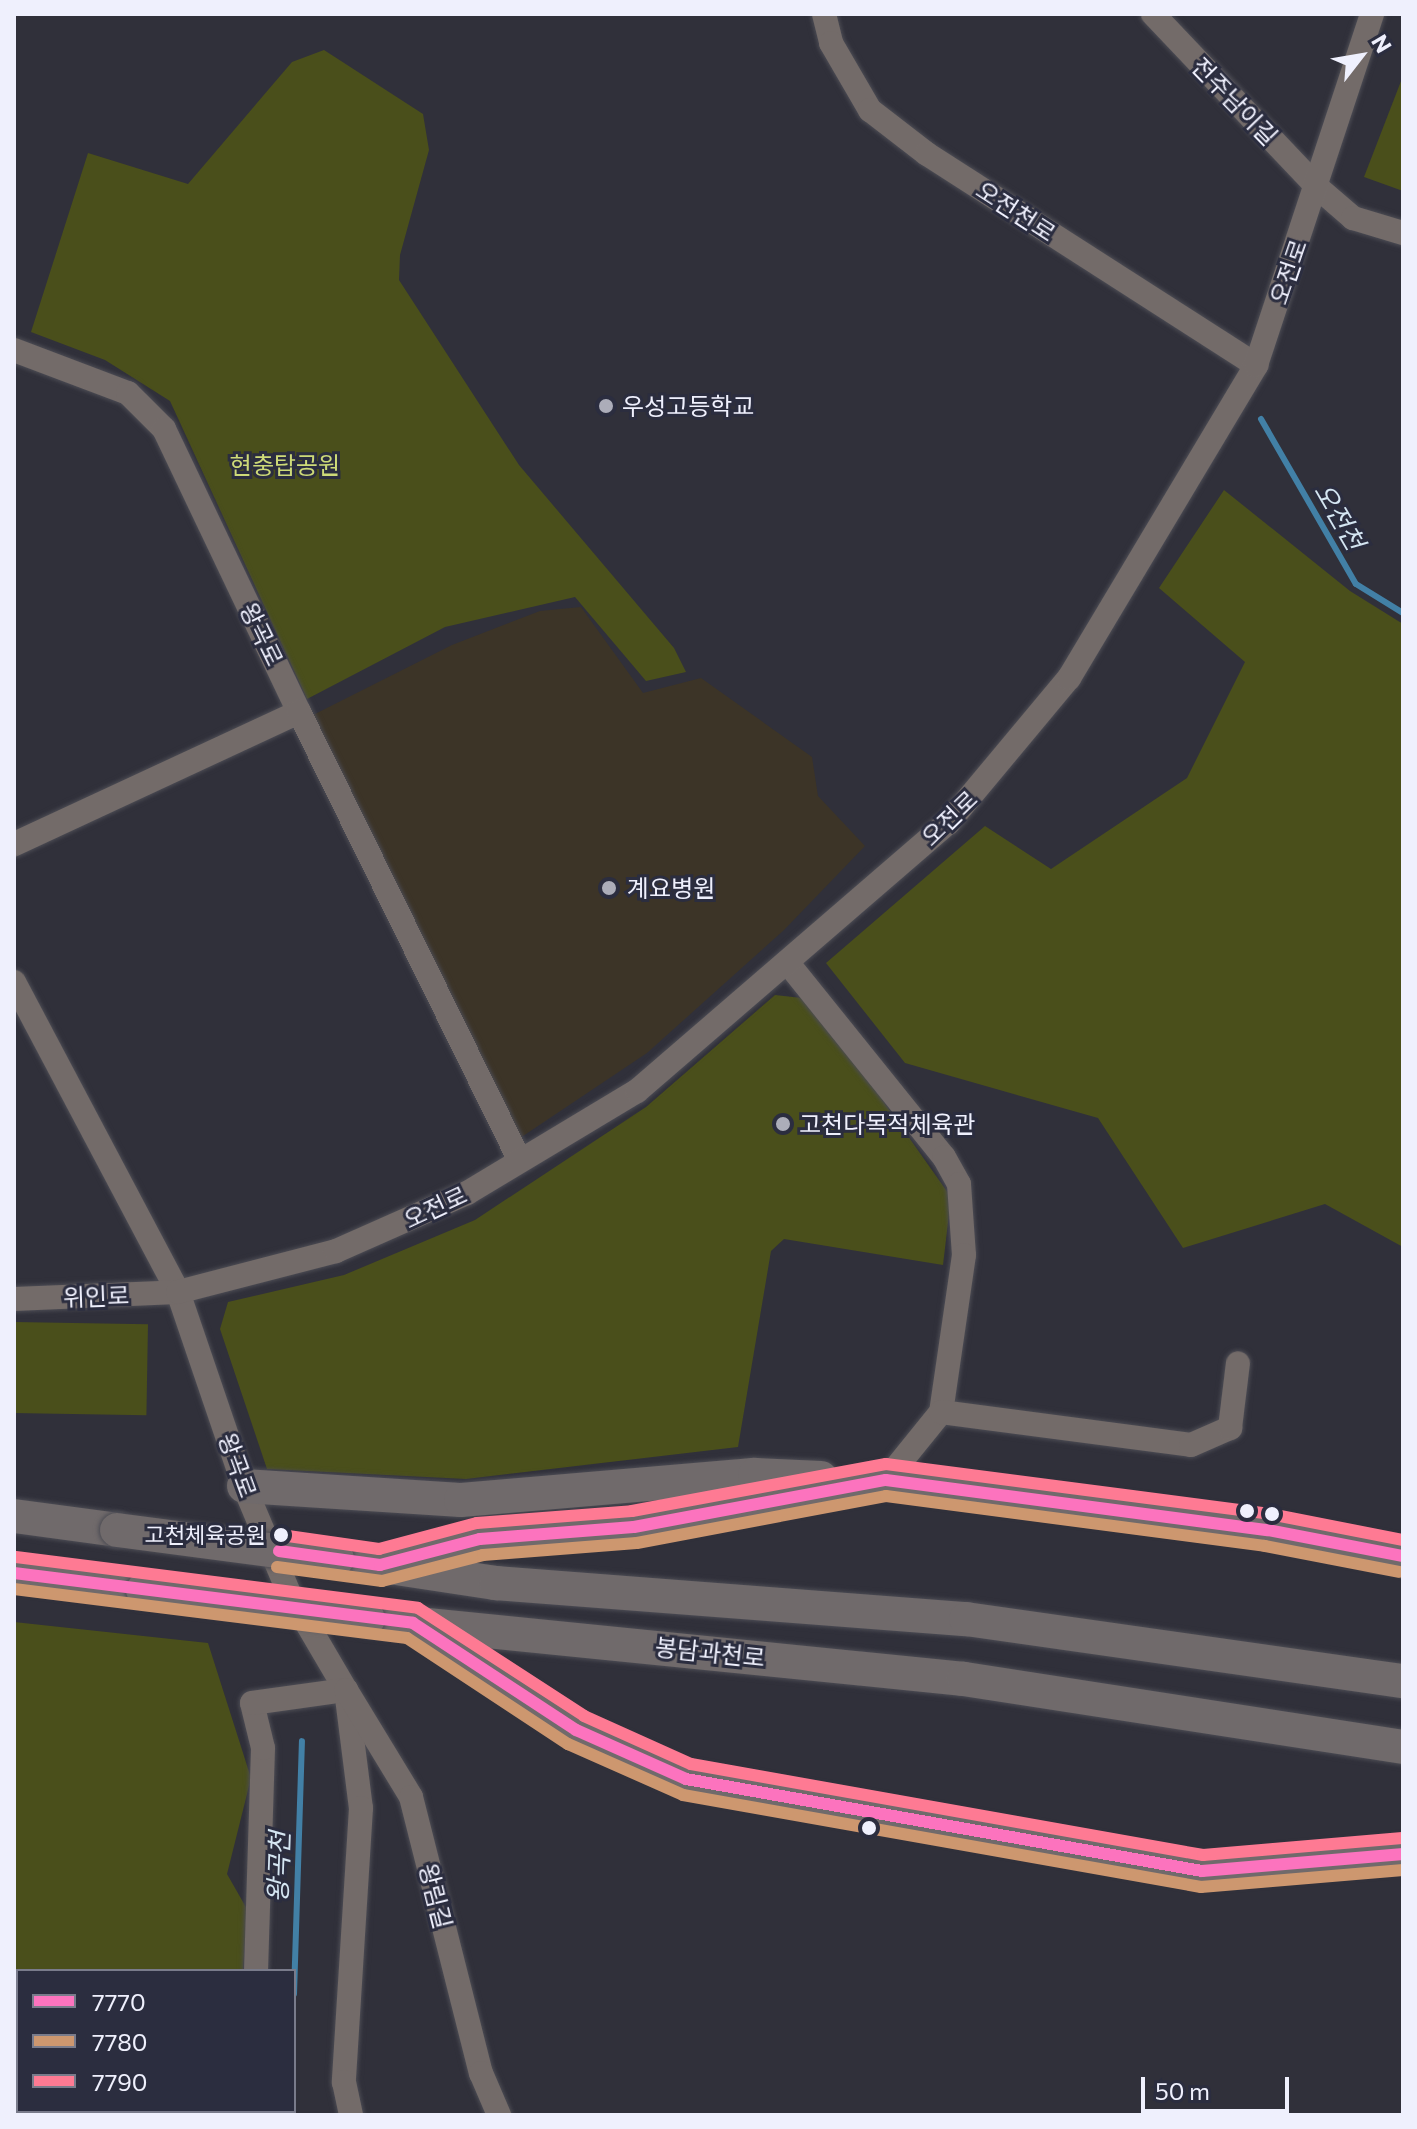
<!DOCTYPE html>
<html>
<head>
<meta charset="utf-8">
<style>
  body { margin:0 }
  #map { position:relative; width:1417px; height:2129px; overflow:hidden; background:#30303a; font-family:Commissioner,"Noto Sans KR",sans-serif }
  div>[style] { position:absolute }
  .medical>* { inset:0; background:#3c3427 }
  .green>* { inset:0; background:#4a4f1b; transform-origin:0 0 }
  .stream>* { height:6px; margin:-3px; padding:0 3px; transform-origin:3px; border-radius:3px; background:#4280a6 }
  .roads { filter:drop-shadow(0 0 2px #4c4c54) drop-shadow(0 0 2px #4c4c54) }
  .minor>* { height:24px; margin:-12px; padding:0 12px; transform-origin:12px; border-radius:12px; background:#736b69 }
  .highway>* { height:34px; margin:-17px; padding:0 17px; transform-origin:17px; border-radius:17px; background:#706a6b }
  .bridges { filter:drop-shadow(0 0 2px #4c4c54) drop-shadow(0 0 2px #4c4c54) }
  .highway-bridge>* { height:34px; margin:-17px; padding:0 17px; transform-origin:17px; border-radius:17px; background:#706a6b }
  .bus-1>* { height:12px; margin:-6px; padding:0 6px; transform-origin:6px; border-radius:6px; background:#fc73be }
  .bus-2>* { height:12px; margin:-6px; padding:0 6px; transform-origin:6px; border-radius:6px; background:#cd976f }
  .bus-3>* { height:12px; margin:-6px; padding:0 6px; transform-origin:6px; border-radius:6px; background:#fe7a93 }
  .dots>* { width:22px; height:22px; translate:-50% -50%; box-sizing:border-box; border:4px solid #2b2d3f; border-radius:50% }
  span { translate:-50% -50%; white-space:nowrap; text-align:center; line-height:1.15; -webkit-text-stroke:6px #2b2d3f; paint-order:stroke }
  .bus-label { font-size:22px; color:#eff0fd }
  .right { translate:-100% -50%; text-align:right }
  .street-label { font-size:24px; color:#eff0fd }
  .poi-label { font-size:24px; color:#eff0fd }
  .left { translate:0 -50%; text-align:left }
  .park-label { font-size:24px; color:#ceda78 }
  .water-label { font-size:26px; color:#d5e6f2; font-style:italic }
  .frame { position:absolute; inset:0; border:16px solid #eff0fd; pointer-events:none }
  .legend { position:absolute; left:16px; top:1969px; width:280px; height:144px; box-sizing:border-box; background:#2b2d3f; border:2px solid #797b8b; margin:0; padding:10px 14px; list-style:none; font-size:24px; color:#eff0fd }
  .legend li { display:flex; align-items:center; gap:16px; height:40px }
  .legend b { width:40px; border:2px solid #797b8b }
  .north { position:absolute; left:1321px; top:16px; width:80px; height:80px; -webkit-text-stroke:6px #2b2d3f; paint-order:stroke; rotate:59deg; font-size:22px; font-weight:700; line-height:32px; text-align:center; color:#eff0fd }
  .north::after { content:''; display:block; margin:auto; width:28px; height:36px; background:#eff0fd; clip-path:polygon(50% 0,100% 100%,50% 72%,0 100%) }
  .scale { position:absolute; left:1141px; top:2077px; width:148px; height:36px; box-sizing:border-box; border:4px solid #eff0fd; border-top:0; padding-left:10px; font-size:24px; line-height:28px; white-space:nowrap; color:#eff0fd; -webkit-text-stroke:6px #2b2d3f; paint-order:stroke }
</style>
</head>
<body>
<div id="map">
  <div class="medical">
    <div style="clip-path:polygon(581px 607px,643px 693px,701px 678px,812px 757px,818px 796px,865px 846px,784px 930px,647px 1053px,517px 1140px,309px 717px,452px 645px,540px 611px)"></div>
  </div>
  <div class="green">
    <div style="clip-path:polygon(324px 50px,423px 114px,429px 150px,400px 255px,399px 280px,519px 465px,674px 648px,686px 672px,646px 681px,575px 597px,445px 627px,307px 699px,170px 401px,105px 360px,31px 332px,88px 153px,188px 184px,292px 62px)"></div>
    <div style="clip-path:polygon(1403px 76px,1403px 191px,1364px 177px)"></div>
    <div style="clip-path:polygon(1224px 490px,1350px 591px,1403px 624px,1403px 1247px,1325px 1204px,1183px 1248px,1098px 1118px,905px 1063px,826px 963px,985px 826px,1051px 869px,1187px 778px,1245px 662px,1159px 588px)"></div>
    <div style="clip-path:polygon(775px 995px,811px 999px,951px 1197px,943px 1265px,784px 1239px,771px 1251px,738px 1447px,466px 1479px,267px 1469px,220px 1329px,228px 1302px,344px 1275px,475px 1220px,646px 1107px)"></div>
    <div style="left:14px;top:1322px;width:134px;height:91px;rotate:1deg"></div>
    <div style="clip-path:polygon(14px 1622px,208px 1643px,251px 1778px,227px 1874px,247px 1909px,243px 1971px,18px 1971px,18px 2111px,211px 2111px,206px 2115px,14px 2115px)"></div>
  </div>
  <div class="stream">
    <div style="left:1261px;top:419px;width:190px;rotate:60.1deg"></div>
    <div style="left:1356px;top:584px;width:55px;rotate:31.7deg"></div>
    <div style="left:294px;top:1994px;width:253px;rotate:-88.2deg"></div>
    <div style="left:293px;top:2111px;width:4px;rotate:90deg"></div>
  </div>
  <div class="roads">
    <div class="minor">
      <div style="left:824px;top:14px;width:30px;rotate:76deg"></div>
      <div style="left:831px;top:43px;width:78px;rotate:59.8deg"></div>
      <div style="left:870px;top:110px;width:72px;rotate:37.7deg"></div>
      <div style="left:927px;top:154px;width:391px;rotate:32.7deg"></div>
      <div style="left:1153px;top:14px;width:238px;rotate:46.5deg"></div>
      <div style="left:1317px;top:187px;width:48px;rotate:40.7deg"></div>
      <div style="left:1353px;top:218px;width:52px;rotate:16.7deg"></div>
      <div style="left:14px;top:350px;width:122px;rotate:20.7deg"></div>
      <div style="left:128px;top:393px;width:51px;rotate:45deg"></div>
      <div style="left:164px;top:429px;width:314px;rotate:64.5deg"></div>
      <div style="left:299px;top:712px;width:314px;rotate:155.1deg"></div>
      <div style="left:299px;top:712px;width:500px;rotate:63.79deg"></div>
      <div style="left:787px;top:962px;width:250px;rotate:51.2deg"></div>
      <div style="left:944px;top:1157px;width:31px;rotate:61deg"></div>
      <div style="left:959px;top:1184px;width:71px;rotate:86deg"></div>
      <div style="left:964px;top:1255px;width:159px;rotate:98.3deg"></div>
      <div style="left:14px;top:982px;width:351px;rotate:62.1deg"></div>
      <div style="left:178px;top:1292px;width:205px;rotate:71.2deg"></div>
      <div style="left:244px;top:1486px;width:116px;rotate:67.2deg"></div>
      <div style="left:289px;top:1593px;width:113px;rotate:59.6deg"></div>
      <div style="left:346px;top:1690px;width:119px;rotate:82.8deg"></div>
      <div style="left:361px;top:1808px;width:275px;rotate:93.6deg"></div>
      <div style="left:344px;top:2082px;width:34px;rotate:78deg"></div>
      <div style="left:14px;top:1299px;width:164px;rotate:-2.4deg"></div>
      <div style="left:178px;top:1292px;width:163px;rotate:-14.5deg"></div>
      <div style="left:336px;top:1251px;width:143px;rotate:-23.9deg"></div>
      <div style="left:467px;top:1193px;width:198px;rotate:-31deg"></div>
      <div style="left:637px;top:1091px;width:411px;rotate:-40.8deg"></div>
      <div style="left:948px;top:823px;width:189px;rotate:-50.2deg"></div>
      <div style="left:1069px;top:678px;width:365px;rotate:-59.1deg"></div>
      <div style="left:1256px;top:365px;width:370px;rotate:-71.7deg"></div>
      <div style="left:886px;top:1480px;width:87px;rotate:-51deg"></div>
      <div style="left:941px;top:1412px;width:252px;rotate:7.5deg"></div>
      <div style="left:1191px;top:1445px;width:43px;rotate:-23.6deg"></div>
      <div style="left:1230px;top:1428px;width:65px;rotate:-83deg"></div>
      <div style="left:256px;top:1971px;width:223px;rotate:-88.2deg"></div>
      <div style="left:263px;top:1748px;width:46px;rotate:-103.7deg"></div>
      <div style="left:252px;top:1703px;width:95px;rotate:-7.9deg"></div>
      <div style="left:346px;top:1690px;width:125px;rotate:58.7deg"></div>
      <div style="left:411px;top:1797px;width:285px;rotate:75.8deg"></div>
      <div style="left:481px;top:2073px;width:46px;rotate:66.8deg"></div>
      <div style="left:251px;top:2111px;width:4px;rotate:76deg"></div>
    </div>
    <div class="highway">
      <div style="left:244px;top:1486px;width:217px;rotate:3.7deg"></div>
      <div style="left:461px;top:1500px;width:295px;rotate:-4.9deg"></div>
      <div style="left:755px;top:1475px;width:66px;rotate:2.6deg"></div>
      <div style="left:14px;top:1516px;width:104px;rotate:7.7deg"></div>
      <div style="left:337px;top:1559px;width:161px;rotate:8.6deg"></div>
      <div style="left:496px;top:1583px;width:471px;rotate:4.4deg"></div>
      <div style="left:966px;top:1619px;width:441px;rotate:8.1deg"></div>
      <div style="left:393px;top:1562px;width:90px;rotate:-14.8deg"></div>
      <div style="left:480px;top:1539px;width:154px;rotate:-4.5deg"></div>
      <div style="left:634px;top:1527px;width:256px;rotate:-10.6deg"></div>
      <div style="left:886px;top:1480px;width:385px;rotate:7.5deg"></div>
      <div style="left:1268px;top:1530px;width:137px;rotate:10.9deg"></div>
      <div style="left:14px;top:1573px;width:130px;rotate:7.5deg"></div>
      <div style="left:368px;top:1619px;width:599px;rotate:5.75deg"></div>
      <div style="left:964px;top:1679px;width:444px;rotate:8.8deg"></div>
      <div style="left:413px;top:1623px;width:195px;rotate:33.3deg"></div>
      <div style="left:576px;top:1730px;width:120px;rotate:24deg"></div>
      <div style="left:686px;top:1779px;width:524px;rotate:10.11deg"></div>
      <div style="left:1202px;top:1871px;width:202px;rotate:-4.8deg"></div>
    </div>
  </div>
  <div class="bridges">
    <div class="highway-bridge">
      <div style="left:117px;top:1530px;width:222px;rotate:7.5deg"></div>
      <div style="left:143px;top:1590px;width:227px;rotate:7.3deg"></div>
    </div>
  </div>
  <div class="bus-1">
    <div style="left:279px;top:1551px;width:102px;rotate:7.9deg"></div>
    <div style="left:380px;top:1565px;width:103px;rotate:-14.6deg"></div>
    <div style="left:480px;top:1539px;width:154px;rotate:-4.5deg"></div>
    <div style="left:634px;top:1527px;width:256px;rotate:-10.6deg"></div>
    <div style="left:886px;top:1480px;width:385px;rotate:7.5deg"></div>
    <div style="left:1268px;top:1530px;width:137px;rotate:10.9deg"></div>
    <div style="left:14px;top:1573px;width:402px;rotate:7.1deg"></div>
    <div style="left:413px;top:1623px;width:195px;rotate:33.3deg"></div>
    <div style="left:576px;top:1730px;width:120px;rotate:24deg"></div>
    <div style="left:686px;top:1779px;width:524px;rotate:10.11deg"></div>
    <div style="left:1202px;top:1871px;width:202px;rotate:-4.8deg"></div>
  </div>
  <div class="bus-2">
    <div style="left:277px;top:1567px;width:106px;rotate:7.6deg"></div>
    <div style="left:382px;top:1581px;width:104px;rotate:-14.4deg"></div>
    <div style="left:483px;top:1555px;width:154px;rotate:-4.5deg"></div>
    <div style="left:637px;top:1543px;width:253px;rotate:-10.7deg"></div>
    <div style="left:886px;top:1496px;width:382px;rotate:7.5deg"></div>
    <div style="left:1265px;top:1546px;width:137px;rotate:10.9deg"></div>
    <div style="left:14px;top:1589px;width:396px;rotate:7.1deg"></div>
    <div style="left:407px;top:1638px;width:193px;rotate:33.4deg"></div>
    <div style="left:568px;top:1744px;width:126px;rotate:23.9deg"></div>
    <div style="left:683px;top:1795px;width:526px;rotate:10.07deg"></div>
    <div style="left:1201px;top:1887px;width:203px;rotate:-4.8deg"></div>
  </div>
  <div class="bus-3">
    <div style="left:281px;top:1535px;width:99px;rotate:8.1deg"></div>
    <div style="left:379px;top:1549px;width:101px;rotate:-14.9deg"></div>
    <div style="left:477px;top:1523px;width:155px;rotate:-4.4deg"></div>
    <div style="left:632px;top:1511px;width:258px;rotate:-10.5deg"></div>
    <div style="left:886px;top:1464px;width:387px;rotate:7.4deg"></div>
    <div style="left:1270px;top:1514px;width:136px;rotate:11.1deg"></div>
    <div style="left:16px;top:1557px;width:405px;rotate:7.2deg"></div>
    <div style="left:418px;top:1608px;width:198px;rotate:33deg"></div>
    <div style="left:584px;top:1716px;width:117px;rotate:24.2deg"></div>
    <div style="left:691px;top:1764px;width:520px;rotate:10.08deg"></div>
    <div style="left:1203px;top:1855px;width:200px;rotate:-4.9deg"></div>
  </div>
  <div class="dots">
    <div style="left:606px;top:406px;background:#acadb9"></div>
    <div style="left:609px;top:888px;background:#acadb9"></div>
    <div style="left:783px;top:1124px;background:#acadb9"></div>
    <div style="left:1247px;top:1511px;background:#eff0fd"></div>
    <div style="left:1272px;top:1514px;background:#eff0fd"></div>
    <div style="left:281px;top:1535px;background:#eff0fd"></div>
    <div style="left:869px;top:1828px;background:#eff0fd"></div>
  </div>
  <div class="bus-label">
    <span class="right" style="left:266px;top:1535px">고천체육공원</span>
  </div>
  <div class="street-label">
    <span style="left:1235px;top:101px;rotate:46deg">전주남이길</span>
    <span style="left:1016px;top:211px;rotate:33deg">오전천로</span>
    <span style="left:1288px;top:272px;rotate:-71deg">오전로</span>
    <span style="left:262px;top:634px;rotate:64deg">왕곡로</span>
    <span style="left:949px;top:818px;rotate:-44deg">오전로</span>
    <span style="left:435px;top:1207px;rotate:-25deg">오전로</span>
    <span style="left:96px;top:1296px;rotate:-2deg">위인로</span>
    <span style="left:238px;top:1465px;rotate:70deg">왕곡로</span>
    <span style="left:710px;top:1652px;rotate:6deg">봉담과천로</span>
    <span style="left:436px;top:1896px;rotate:76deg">왕림길</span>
  </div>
  <div class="poi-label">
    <span class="left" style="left:622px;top:406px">우성고등학교</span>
    <span class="left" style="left:627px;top:888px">계요병원</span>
    <span class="left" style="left:799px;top:1124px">고천다목적체육관</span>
  </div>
  <div class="park-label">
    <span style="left:285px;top:465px">현충탑공원</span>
  </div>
  <div class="water-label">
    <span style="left:1340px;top:516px;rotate:60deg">오전천</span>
    <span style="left:278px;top:1867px;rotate:-88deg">왕곡천</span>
  </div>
  <div class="frame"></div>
  <ul class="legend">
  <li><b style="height:10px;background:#fc73be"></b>7770</li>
  <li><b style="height:10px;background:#cd976f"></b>7780</li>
  <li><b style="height:10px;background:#fe7a93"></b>7790</li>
  </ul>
  <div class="north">N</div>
  <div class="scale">50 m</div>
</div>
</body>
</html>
